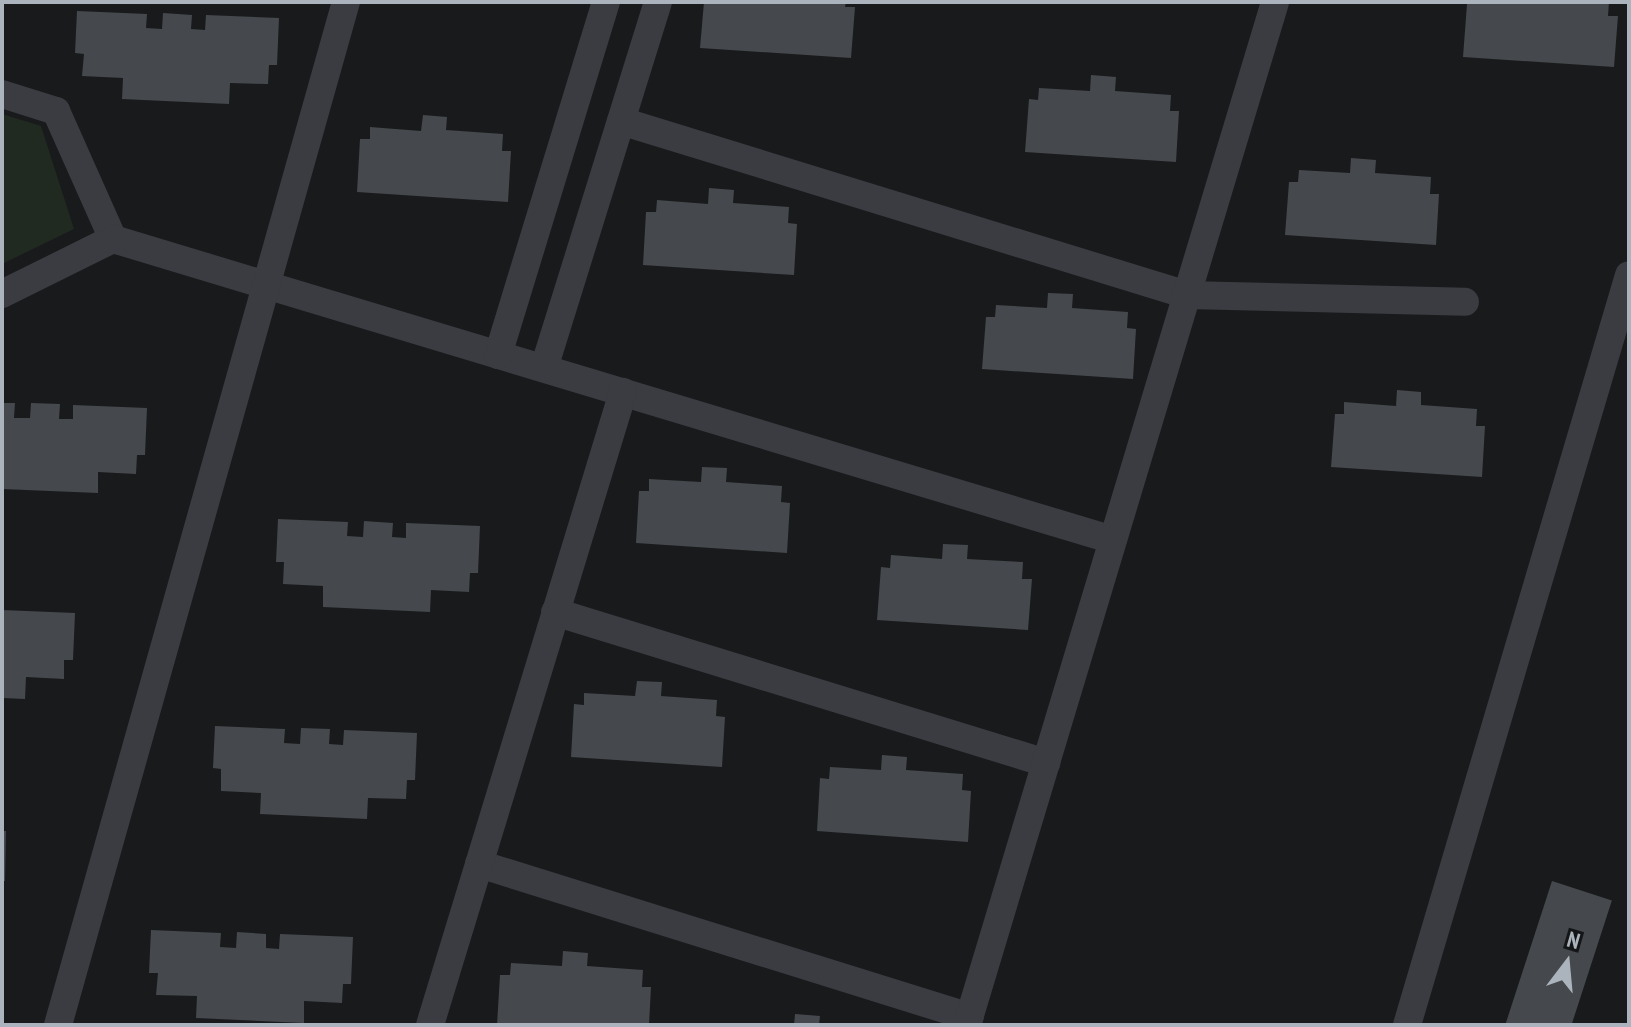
<!DOCTYPE html>
<html>
<head>
<meta charset="utf-8">
<style>
  body { margin:0 }
  #map { position:relative; width:1631px; height:1027px; overflow:hidden; background:#191a1c; font-family:"PT Sans Narrow",sans-serif }
  div>[style] { position:absolute }
  .green>* { inset:0; background:#212a21 }
  .building>* { inset:0; background:#45484c; transform-origin:0 0 }
  .minor>* { height:28px; margin:-14px; padding:0 14px; transform-origin:14px; border-radius:14px; background:#3a3c41 }
  span { translate:-50% -50%; white-space:nowrap; text-align:center; line-height:1.15; -webkit-text-stroke:8px #141517; paint-order:stroke }
  .frame { position:absolute; inset:0; border:4px solid #abb3bc; pointer-events:none }
  .north { position:absolute; left:1527px; top:923px; width:80px; height:80px; -webkit-text-stroke:6px #141517; paint-order:stroke; rotate:16deg; font-size:22px; font-weight:700; line-height:32px; text-align:center; color:#abb3bc }
  .north::after { content:''; display:block; margin:auto; width:28px; height:36px; background:#abb3bc; clip-path:polygon(50% 0,100% 100%,50% 72%,0 100%) }
</style>
</head>
<body>
<div id="map">
  <div class="green">
    <div style="clip-path:polygon(2px 114px,41px 126px,74px 229px,2px 264px)"></div>
  </div>
  <div class="building">
    <div style="clip-path:polygon(704px 2px,846px 2px,845px 7px,855px 7px,851px 58px,700px 48px)"></div>
    <div style="clip-path:polygon(1609px 2px,1608px 16px,1618px 16px,1614px 67px,1463px 57px,1467px 4px)"></div>
    <div style="clip-path:polygon(77px 11px,147px 14px,146px 28px,162px 29px,163px 13px,192px 15px,191px 29px,205px 30px,206px 15px,279px 18px,277px 65px,269px 65px,268px 84px,230px 83px,229px 104px,122px 99px,123px 78px,82px 76px,84px 54px,75px 53px)"></div>
    <div style="clip-path:polygon(1091px 75px,1116px 77px,1115px 91px,1171px 95px,1170px 111px,1179px 111px,1176px 162px,1025px 152px,1029px 99px,1038px 100px,1039px 88px,1090px 91px)"></div>
    <div style="clip-path:polygon(423px 115px,447px 117px,446px 130px,503px 134px,502px 151px,511px 151px,508px 202px,357px 192px,360px 139px,370px 139px,370px 127px,421px 131px)"></div>
    <div style="clip-path:polygon(1351px 158px,1376px 160px,1375px 173px,1431px 177px,1430px 194px,1439px 194px,1436px 245px,1285px 235px,1289px 182px,1298px 182px,1299px 170px,1350px 173px)"></div>
    <div style="clip-path:polygon(709px 188px,734px 190px,733px 203px,789px 207px,788px 223px,797px 224px,794px 275px,643px 265px,646px 212px,656px 212px,657px 200px,708px 204px)"></div>
    <div style="clip-path:polygon(1048px 293px,1073px 294px,1072px 308px,1128px 312px,1127px 328px,1136px 329px,1133px 379px,982px 369px,986px 317px,995px 317px,996px 305px,1047px 308px)"></div>
    <div style="clip-path:polygon(1397px 390px,1421px 392px,1421px 405px,1477px 409px,1476px 426px,1485px 426px,1482px 477px,1331px 467px,1335px 414px,1344px 414px,1344px 402px,1396px 406px)"></div>
    <div style="clip-path:polygon(2px 403px,15px 403px,14px 418px,30px 418px,31px 403px,60px 404px,59px 419px,73px 419px,73px 405px,147px 408px,145px 455px,137px 455px,136px 474px,98px 472px,98px 493px,2px 489px)"></div>
    <div style="clip-path:polygon(702px 467px,727px 468px,726px 482px,782px 486px,781px 502px,790px 503px,787px 553px,636px 543px,639px 491px,649px 491px,649px 479px,701px 482px)"></div>
    <div style="clip-path:polygon(278px 519px,348px 522px,347px 536px,363px 537px,364px 521px,393px 523px,392px 537px,406px 538px,406px 523px,480px 526px,478px 573px,470px 573px,469px 592px,431px 590px,430px 612px,323px 607px,323px 586px,283px 584px,284px 562px,276px 562px)"></div>
    <div style="clip-path:polygon(943px 544px,968px 545px,967px 559px,1023px 562px,1022px 579px,1032px 579px,1028px 630px,877px 620px,881px 567px,890px 568px,891px 555px,942px 559px)"></div>
    <div style="clip-path:polygon(2px 610px,75px 613px,73px 660px,64px 660px,64px 679px,26px 677px,25px 699px,2px 698px)"></div>
    <div style="clip-path:polygon(637px 681px,662px 682px,661px 696px,717px 700px,716px 716px,725px 717px,722px 767px,571px 757px,574px 704px,584px 705px,584px 693px,635px 696px)"></div>
    <div style="clip-path:polygon(215px 726px,285px 729px,284px 743px,300px 744px,301px 728px,330px 729px,329px 744px,343px 745px,344px 730px,417px 733px,415px 780px,407px 780px,406px 799px,368px 798px,367px 819px,260px 814px,261px 793px,221px 791px,221px 769px,213px 768px)"></div>
    <div style="clip-path:polygon(882px 755px,907px 757px,906px 770px,963px 774px,962px 790px,971px 791px,968px 842px,817px 831px,820px 778px,829px 779px,830px 767px,881px 770px)"></div>
    <div style="clip-path:polygon(2px 831px,6px 831px,5px 881px,2px 881px)"></div>
    <div style="left:1552px;top:881px;width:63px;height:151px;rotate:18deg"></div>
    <div style="clip-path:polygon(151px 930px,221px 933px,220px 947px,236px 948px,237px 932px,266px 934px,266px 948px,279px 949px,280px 934px,353px 937px,351px 984px,343px 984px,342px 1003px,304px 1001px,304px 1023px,196px 1018px,197px 996px,156px 995px,158px 973px,149px 973px)"></div>
    <div style="clip-path:polygon(563px 951px,588px 953px,587px 966px,643px 970px,642px 987px,651px 987px,649px 1025px,497px 1025px,500px 975px,510px 975px,511px 963px,562px 966px)"></div>
    <div style="clip-path:polygon(795px 1014px,820px 1016px,819px 1025px,794px 1025px)"></div>
  </div>
  <div class="minor">
    <div style="left:2px;top:94px;width:57px;rotate:17.5deg"></div>
    <div style="left:56px;top:111px;width:140px;rotate:66deg"></div>
    <div style="left:621px;top:121px;width:592px;rotate:17.09deg"></div>
    <div style="left:1187px;top:295px;width:278px;rotate:1.4deg"></div>
    <div style="left:2px;top:294px;width:124px;rotate:-26.4deg"></div>
    <div style="left:113px;top:239px;width:1044px;rotate:16.75deg"></div>
    <div style="left:498px;top:355px;width:369px;rotate:-73deg"></div>
    <div style="left:544px;top:368px;width:383px;rotate:-72.7deg"></div>
    <div style="left:555px;top:612px;width:514px;rotate:17.09deg"></div>
    <div style="left:479px;top:864px;width:514px;rotate:17.31deg"></div>
    <div style="left:58px;top:1025px;width:1063px;rotate:-74.28deg"></div>
    <div style="left:430px;top:1025px;width:662px;rotate:-73.04deg"></div>
    <div style="left:967px;top:1025px;width:1068px;rotate:-73.24deg"></div>
    <div style="left:1407px;top:1025px;width:782px;rotate:-73.51deg"></div>
  </div>
  <div class="frame"></div>
  <div class="north">N</div>
</div>
</body>
</html>
